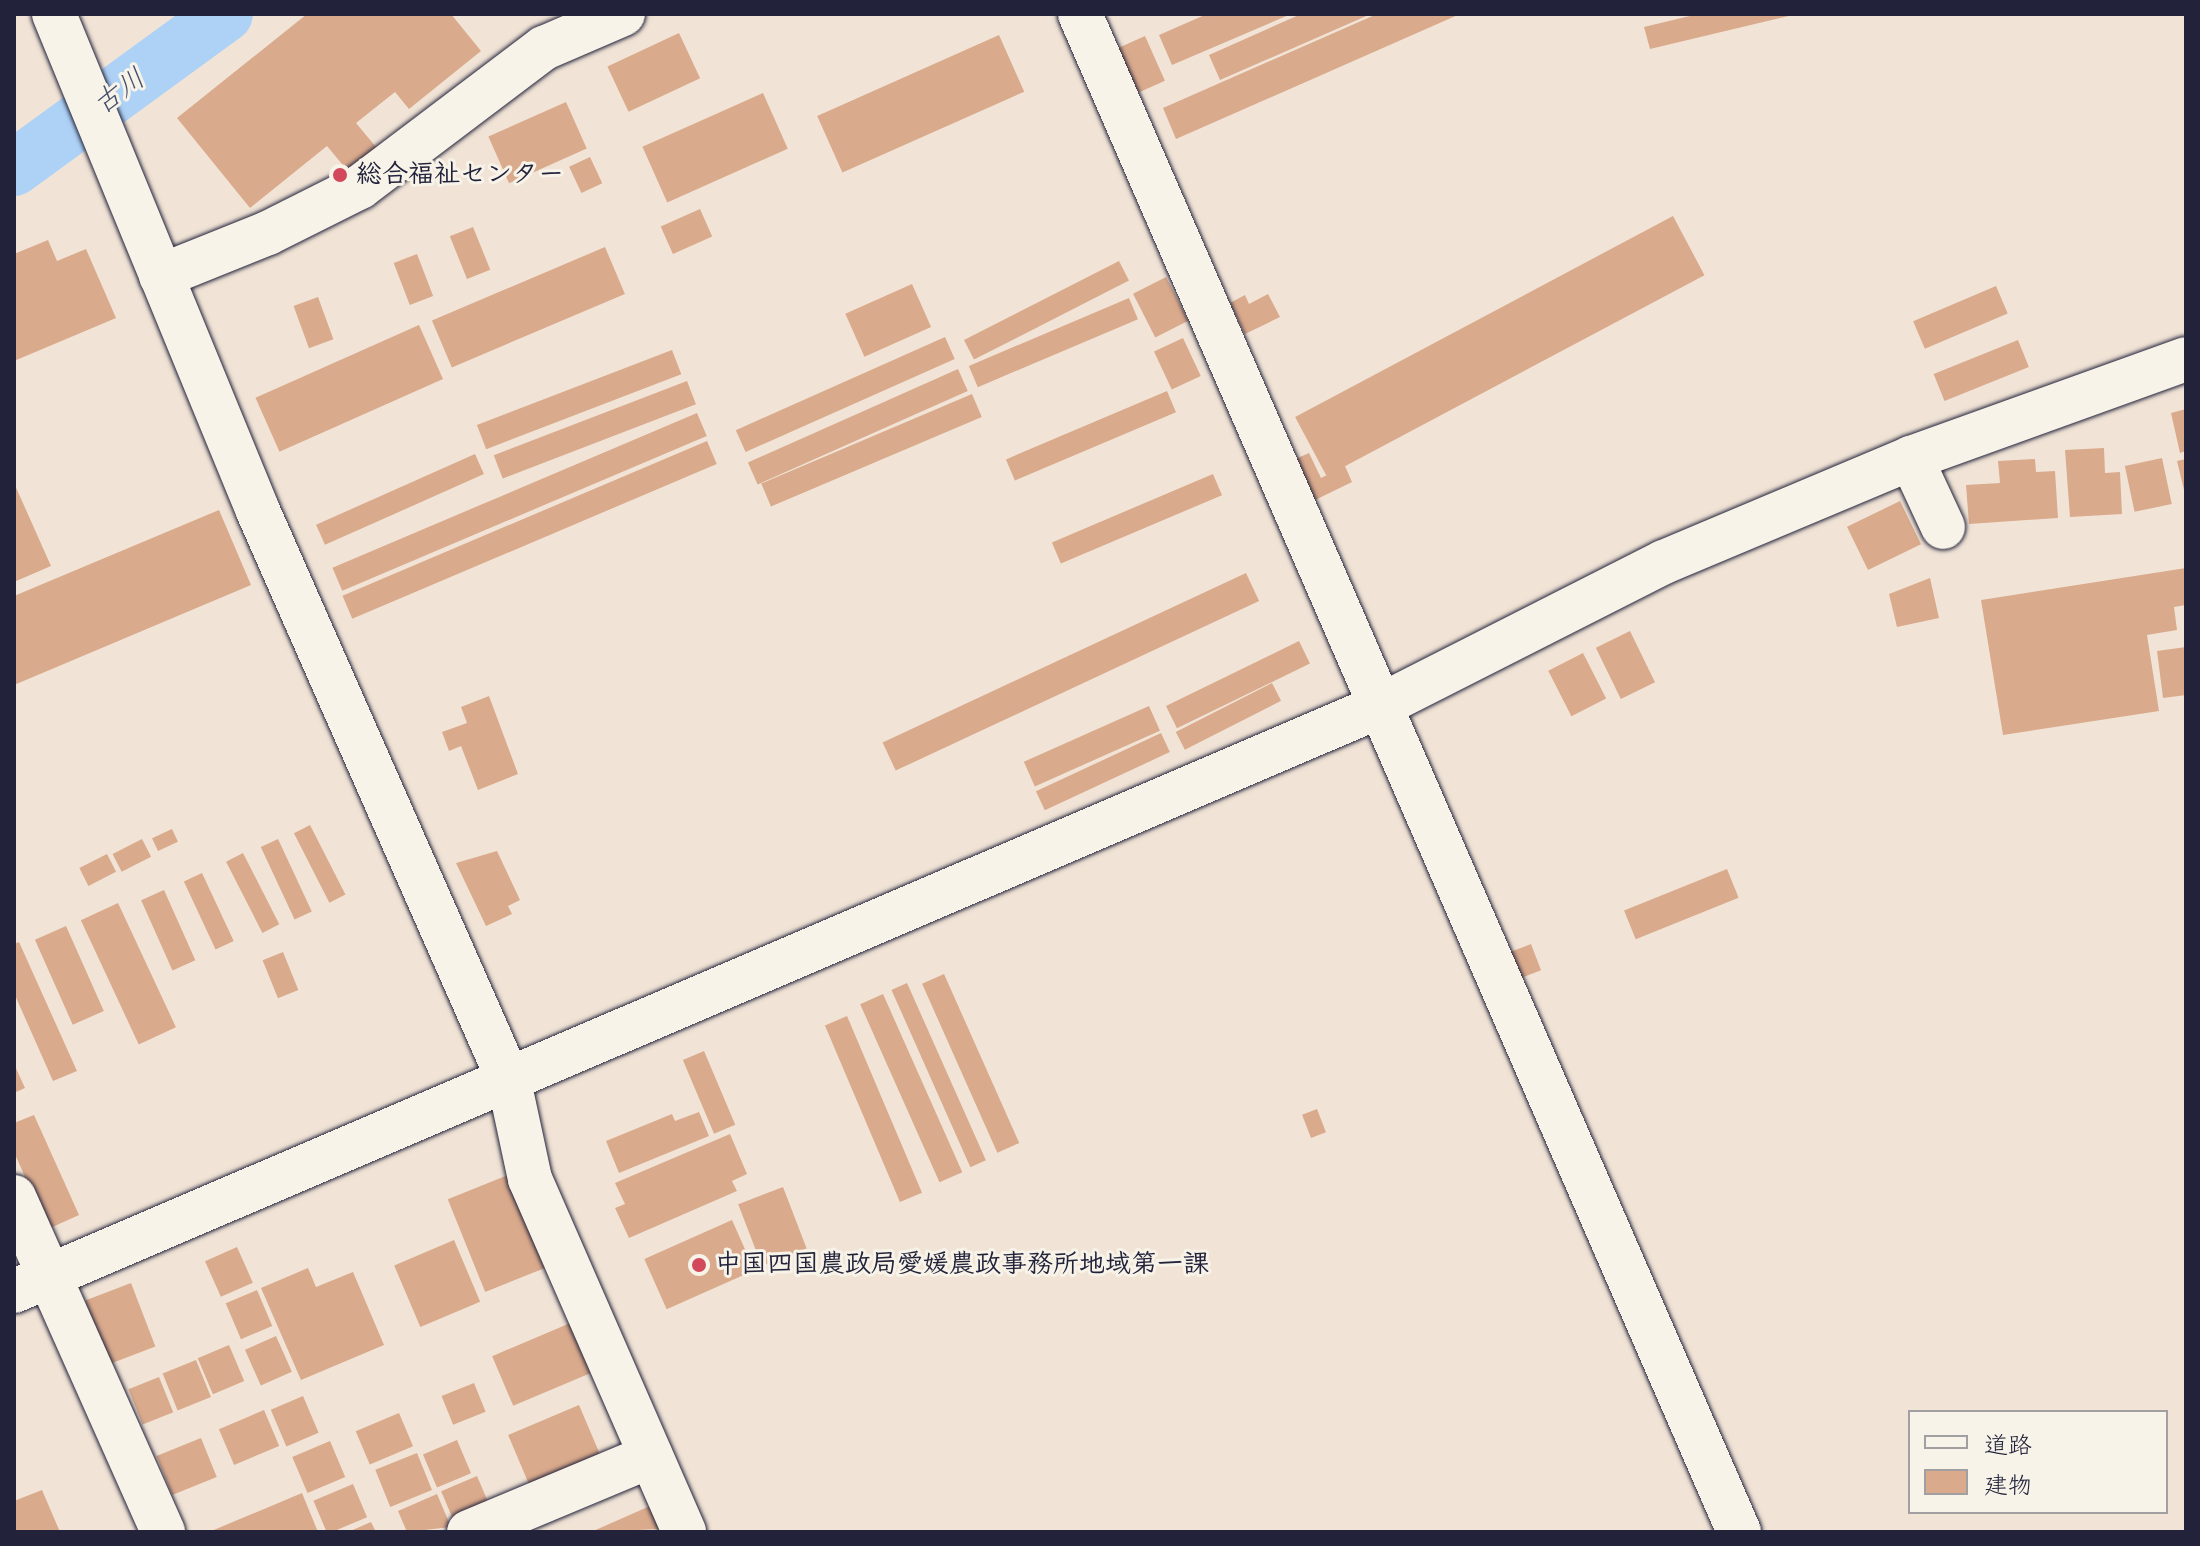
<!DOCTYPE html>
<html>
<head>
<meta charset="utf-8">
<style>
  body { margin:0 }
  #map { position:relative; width:2200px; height:1546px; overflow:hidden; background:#f1e4d6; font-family:"Comic Neue","Klee One",sans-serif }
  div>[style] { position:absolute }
  .river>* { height:56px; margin:-28px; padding:0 28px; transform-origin:28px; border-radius:28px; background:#aed2f6 }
  .building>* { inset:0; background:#daaa8c; transform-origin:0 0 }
  .roads { filter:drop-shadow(0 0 2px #22223b) drop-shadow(0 0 2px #22223b) }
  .minor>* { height:44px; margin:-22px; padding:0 22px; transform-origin:22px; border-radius:22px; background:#f7f3e8 }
  .dots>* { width:22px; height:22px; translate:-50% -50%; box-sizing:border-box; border:4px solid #f7f3e8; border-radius:50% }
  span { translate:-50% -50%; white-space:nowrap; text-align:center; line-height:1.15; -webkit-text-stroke:6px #f7f3e8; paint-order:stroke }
  .poi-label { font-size:26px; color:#22223b; font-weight:700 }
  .left { translate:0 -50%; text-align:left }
  .water-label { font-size:28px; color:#454e6a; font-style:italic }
  .frame { position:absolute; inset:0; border:16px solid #22223b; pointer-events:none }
  .legend { position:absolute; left:1908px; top:1410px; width:260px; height:104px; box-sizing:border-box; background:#f7f3e8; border:2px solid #a29fa3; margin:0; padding:10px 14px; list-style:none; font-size:24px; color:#22223b }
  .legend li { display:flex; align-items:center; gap:16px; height:40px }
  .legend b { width:40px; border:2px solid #a29fa3 }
</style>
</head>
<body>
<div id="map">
  <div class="river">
    <div style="left:14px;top:168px;width:261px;rotate:-36.1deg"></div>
  </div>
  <div class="building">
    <div style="clip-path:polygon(307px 14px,451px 14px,481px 51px,409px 109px,395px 92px,356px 123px,381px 153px,352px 176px,327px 146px,250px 208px,177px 118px)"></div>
    <div style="clip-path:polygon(1207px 14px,1291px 14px,1172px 65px,1159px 35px)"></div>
    <div style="clip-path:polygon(1301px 14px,1371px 14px,1220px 80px,1209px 55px)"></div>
    <div style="clip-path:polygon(1377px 14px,1460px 14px,1176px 139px,1163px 108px)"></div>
    <div style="clip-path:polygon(1698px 14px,1793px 14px,1793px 15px,1650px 49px,1644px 27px)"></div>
    <div style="left:679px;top:33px;width:50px;height:79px;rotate:65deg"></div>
    <div style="left:999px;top:35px;width:62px;height:199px;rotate:66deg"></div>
    <div style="left:1145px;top:36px;width:49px;height:33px;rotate:66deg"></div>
    <div style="left:763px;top:93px;width:61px;height:132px;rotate:66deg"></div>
    <div style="left:566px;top:102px;width:51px;height:85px;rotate:66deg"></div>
    <div style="left:590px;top:157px;width:29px;height:23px;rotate:65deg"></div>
    <div style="left:700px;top:209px;width:30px;height:43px;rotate:66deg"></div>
    <div style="left:1673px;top:216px;width:67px;height:428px;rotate:62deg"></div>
    <div style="left:473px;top:227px;width:46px;height:25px;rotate:68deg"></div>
    <div style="clip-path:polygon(48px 240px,57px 261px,86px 249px,116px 318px,14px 361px,14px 254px)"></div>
    <div style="left:605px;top:247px;width:51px;height:188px;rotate:67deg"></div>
    <div style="left:417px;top:254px;width:45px;height:25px;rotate:69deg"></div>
    <div style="left:1119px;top:261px;width:22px;height:174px;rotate:63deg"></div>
    <div style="left:1166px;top:277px;width:49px;height:37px;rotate:63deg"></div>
    <div style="left:912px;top:284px;width:47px;height:73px;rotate:66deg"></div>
    <div style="left:1996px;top:286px;width:30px;height:90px;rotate:67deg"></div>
    <div style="clip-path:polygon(1268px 294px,1280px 317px,1245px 334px,1230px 303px,1245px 295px,1249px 304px)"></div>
    <div style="left:318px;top:297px;width:45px;height:26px;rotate:70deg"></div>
    <div style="left:1129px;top:298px;width:23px;height:174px;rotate:67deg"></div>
    <div style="left:419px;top:325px;width:59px;height:179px;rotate:66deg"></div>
    <div style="left:945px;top:337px;width:24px;height:229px;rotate:66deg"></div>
    <div style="left:1183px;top:338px;width:42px;height:32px;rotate:65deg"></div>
    <div style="left:2018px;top:340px;width:29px;height:91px;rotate:68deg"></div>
    <div style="left:672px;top:350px;width:26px;height:209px;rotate:69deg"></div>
    <div style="left:958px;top:369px;width:24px;height:230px;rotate:66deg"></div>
    <div style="left:687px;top:381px;width:25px;height:207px;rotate:69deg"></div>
    <div style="left:1167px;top:391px;width:23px;height:175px;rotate:67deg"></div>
    <div style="left:972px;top:394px;width:25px;height:229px;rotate:67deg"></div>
    <div style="clip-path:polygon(2186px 409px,2186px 451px,2180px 453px,2171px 413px)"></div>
    <div style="left:697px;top:413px;width:25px;height:396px;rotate:67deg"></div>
    <div style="left:707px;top:441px;width:25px;height:396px;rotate:67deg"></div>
    <div style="clip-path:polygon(2104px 448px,2105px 473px,2120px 472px,2122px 514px,2070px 517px,2065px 450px)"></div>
    <div style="clip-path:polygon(1309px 453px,1321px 478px,1345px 466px,1352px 482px,1311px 502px,1291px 461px)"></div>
    <div style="left:475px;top:454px;width:22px;height:174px;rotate:66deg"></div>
    <div style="left:2162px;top:458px;width:47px;height:38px;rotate:78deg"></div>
    <div style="clip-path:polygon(2035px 459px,2036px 472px,2055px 471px,2058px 518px,1969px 524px,1966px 485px,2000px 483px,1998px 461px)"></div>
    <div style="clip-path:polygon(2186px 459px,2186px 494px,2185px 494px,2177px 461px)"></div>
    <div style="left:1213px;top:474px;width:23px;height:175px;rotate:67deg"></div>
    <div style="clip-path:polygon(14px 483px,51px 566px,14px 582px)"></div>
    <div style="left:1900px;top:501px;width:48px;height:59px;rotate:64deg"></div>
    <div style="clip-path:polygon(219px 510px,251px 585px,14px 685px,14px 596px)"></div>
    <div style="clip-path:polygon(2186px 568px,2186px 605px,2174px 607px,2177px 630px,2147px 635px,2159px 711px,2003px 735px,1981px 600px)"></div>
    <div style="left:1246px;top:573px;width:31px;height:401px;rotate:65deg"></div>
    <div style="clip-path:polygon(1930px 578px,1939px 618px,1897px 627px,1889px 594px)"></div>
    <div style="left:1630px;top:631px;width:57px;height:38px;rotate:64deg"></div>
    <div style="left:1299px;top:641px;width:25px;height:148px;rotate:64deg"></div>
    <div style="clip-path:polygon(2186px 647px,2186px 695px,2163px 698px,2157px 651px)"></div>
    <div style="left:1583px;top:653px;width:51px;height:39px;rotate:63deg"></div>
    <div style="left:1272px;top:683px;width:20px;height:108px;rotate:63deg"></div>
    <div style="clip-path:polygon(489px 696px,518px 774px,478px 790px,461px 746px,449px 751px,442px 732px,467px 723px,461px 707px)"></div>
    <div style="left:1149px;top:706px;width:27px;height:137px;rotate:66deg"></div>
    <div style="left:1161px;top:733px;width:21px;height:138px;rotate:65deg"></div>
    <div style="left:310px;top:825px;width:78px;height:18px;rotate:63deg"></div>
    <div style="left:172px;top:829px;width:14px;height:22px;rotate:65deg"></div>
    <div style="left:142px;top:839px;width:20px;height:33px;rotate:63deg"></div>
    <div style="left:278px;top:839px;width:80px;height:19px;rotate:65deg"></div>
    <div style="clip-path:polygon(497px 851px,520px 900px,508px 906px,512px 914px,486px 926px,456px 863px)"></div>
    <div style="left:243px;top:853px;width:80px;height:19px;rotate:63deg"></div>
    <div style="left:107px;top:854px;width:20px;height:31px;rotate:63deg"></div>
    <div style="left:1727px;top:869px;width:31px;height:111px;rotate:68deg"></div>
    <div style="left:202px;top:873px;width:75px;height:20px;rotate:65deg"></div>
    <div style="left:164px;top:890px;width:77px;height:25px;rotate:66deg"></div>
    <div style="left:118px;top:903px;width:137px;height:41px;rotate:65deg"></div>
    <div style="left:66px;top:926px;width:93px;height:34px;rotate:66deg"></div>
    <div style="clip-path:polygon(19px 942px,77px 1071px,53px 1081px,14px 993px,14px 944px)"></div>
    <div style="left:1531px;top:944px;width:28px;height:23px;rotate:69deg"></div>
    <div style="left:283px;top:952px;width:41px;height:22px;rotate:68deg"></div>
    <div style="left:944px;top:974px;width:185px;height:24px;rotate:66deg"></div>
    <div style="left:907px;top:983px;width:194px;height:17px;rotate:66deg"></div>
    <div style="left:883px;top:994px;width:195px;height:25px;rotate:66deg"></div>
    <div style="left:847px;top:1016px;width:192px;height:24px;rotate:67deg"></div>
    <div style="left:704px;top:1051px;width:80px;height:23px;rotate:67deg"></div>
    <div style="clip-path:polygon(14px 1064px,25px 1088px,14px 1093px)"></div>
    <div style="left:1317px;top:1109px;width:25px;height:16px;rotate:69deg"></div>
    <div style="clip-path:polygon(699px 1112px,709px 1136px,619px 1173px,606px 1141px,672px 1114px,675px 1121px)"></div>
    <div style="clip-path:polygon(34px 1115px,79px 1215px,48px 1229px,14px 1152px,14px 1123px)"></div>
    <div style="clip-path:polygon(730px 1134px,747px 1174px,732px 1181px,737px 1191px,629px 1238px,615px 1208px,625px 1204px,615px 1183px)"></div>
    <div style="left:508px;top:1175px;width:100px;height:65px;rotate:68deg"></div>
    <div style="left:783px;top:1187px;width:66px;height:48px;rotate:69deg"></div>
    <div style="left:732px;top:1220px;width:55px;height:96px;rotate:66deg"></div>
    <div style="left:454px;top:1240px;width:67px;height:65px;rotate:67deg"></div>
    <div style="left:237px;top:1247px;width:39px;height:35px;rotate:66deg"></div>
    <div style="clip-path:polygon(308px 1268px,316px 1287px,353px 1272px,384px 1345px,301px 1380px,261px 1288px)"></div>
    <div style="left:131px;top:1283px;width:68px;height:49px;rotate:69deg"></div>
    <div style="left:257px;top:1290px;width:39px;height:34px;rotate:67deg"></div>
    <div style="left:575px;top:1321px;width:54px;height:90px;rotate:67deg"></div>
    <div style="left:276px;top:1336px;width:39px;height:34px;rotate:66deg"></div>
    <div style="left:229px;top:1345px;width:39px;height:34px;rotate:67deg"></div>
    <div style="left:196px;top:1360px;width:40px;height:36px;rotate:68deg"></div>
    <div style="left:159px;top:1377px;width:38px;height:33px;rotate:68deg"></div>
    <div style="left:474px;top:1383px;width:31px;height:35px;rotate:68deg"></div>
    <div style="left:303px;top:1396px;width:40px;height:35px;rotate:67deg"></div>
    <div style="left:579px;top:1405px;width:59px;height:77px;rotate:67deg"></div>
    <div style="left:264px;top:1410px;width:39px;height:49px;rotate:67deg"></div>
    <div style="left:399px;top:1413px;width:36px;height:47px;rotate:67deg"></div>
    <div style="left:201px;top:1438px;width:42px;height:48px;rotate:68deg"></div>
    <div style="left:457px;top:1440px;width:36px;height:37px;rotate:67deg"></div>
    <div style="left:330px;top:1441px;width:39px;height:41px;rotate:67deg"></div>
    <div style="left:417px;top:1453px;width:40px;height:45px;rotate:68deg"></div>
    <div style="left:477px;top:1476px;width:30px;height:39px;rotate:67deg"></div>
    <div style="left:353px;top:1484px;width:36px;height:43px;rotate:67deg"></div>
    <div style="clip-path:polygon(42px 1490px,60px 1532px,14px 1532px,14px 1501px)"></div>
    <div style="clip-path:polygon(302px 1493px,318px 1532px,209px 1532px)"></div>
    <div style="clip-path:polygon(437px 1494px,451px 1527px,407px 1532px,398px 1511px)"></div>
    <div style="clip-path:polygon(650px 1506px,660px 1529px,591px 1532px)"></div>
    <div style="clip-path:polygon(371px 1522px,376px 1532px,348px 1532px)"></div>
  </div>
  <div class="roads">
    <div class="minor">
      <div style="left:54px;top:14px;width:537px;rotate:67.68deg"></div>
      <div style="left:258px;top:511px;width:623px;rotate:66.23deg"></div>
      <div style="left:509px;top:1081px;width:100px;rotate:77.9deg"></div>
      <div style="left:530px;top:1179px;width:385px;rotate:66.4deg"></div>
      <div style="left:1080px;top:14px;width:1655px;rotate:66.53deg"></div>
      <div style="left:161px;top:276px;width:115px;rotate:-21.9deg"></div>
      <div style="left:268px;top:233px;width:103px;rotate:-26.6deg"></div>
      <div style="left:360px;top:187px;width:231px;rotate:-37.1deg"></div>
      <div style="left:544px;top:48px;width:86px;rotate:-23.3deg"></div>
      <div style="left:1911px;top:458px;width:76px;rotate:65.1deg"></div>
      <div style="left:14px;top:1197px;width:367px;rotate:66deg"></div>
      <div style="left:14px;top:1291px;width:1486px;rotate:-23.18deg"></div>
      <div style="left:1380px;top:706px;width:318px;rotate:-26.9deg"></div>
      <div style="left:1664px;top:562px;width:268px;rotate:-22.8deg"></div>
      <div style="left:1911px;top:458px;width:292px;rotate:-19.8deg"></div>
      <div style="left:469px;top:1532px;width:197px;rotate:-22.7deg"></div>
    </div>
  </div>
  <div class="dots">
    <div style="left:340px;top:175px;background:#d1495b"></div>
    <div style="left:699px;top:1265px;background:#d1495b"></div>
  </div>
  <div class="poi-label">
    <span class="left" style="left:356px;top:175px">総合福祉センター</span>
    <span class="left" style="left:715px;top:1265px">中国四国農政局愛媛農政事務所地域第一課</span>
  </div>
  <div class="water-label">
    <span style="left:119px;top:91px;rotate:-36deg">古川</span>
  </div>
  <div class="frame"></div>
  <ul class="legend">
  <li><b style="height:10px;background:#f7f3e8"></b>道路</li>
  <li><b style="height:22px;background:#daaa8c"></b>建物</li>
  </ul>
</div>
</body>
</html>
